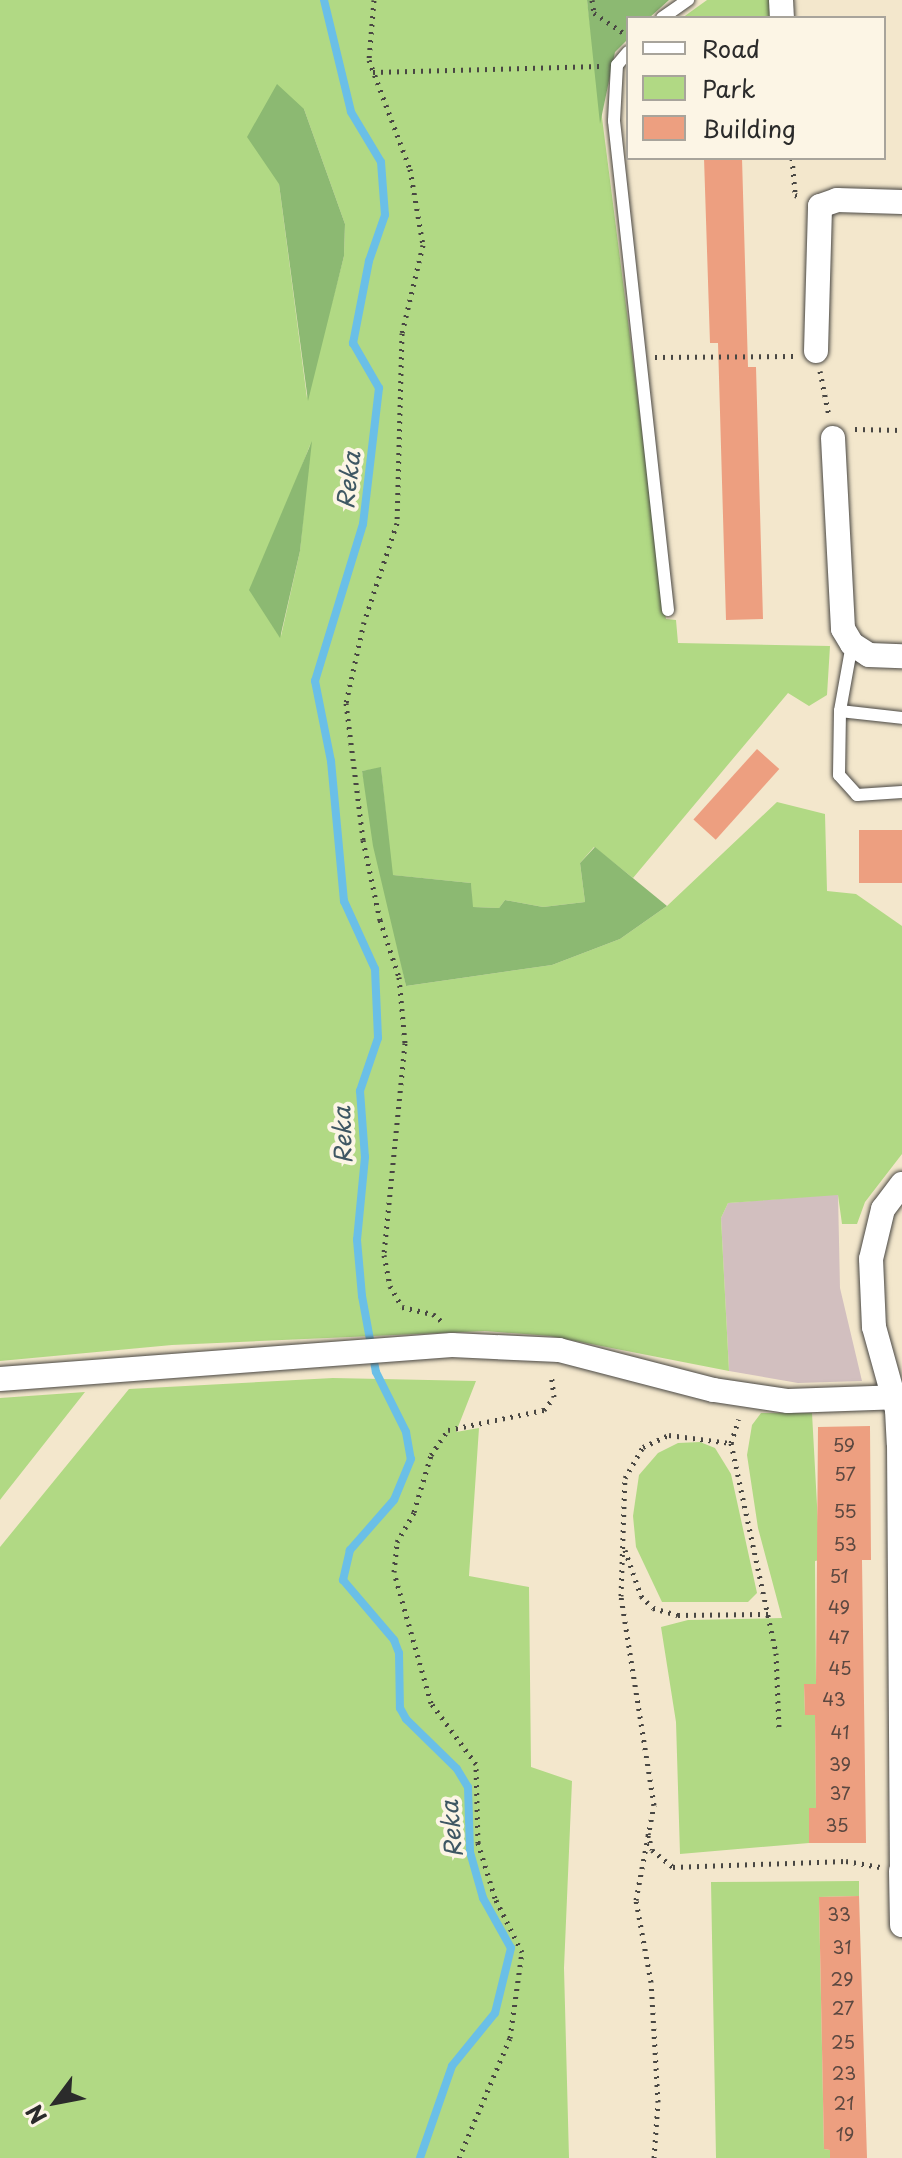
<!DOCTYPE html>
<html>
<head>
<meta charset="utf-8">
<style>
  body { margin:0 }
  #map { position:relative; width:902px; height:2158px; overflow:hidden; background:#f3e7cc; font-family:"Playpen Sans",sans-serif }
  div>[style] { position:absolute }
  .industrial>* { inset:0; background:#d2bfbf }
  .green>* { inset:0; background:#b1d984 }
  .forest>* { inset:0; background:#8cb972 }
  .stream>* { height:8px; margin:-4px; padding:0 4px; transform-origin:4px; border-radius:4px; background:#6abfe7 }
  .building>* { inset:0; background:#ed9f80; transform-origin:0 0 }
  .path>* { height:5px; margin-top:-2.5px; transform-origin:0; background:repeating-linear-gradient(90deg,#494743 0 2px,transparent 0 8px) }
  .roads { filter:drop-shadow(0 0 2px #494743) drop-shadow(0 0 2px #494743) }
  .service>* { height:12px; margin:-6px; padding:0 6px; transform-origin:6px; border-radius:6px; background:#fff }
  .minor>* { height:24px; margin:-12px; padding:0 12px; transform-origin:12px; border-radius:12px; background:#fff }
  span { translate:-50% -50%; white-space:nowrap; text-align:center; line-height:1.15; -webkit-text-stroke:8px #fcf5e5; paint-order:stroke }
  .number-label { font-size:18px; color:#5c4840 }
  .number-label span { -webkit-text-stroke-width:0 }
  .water-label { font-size:24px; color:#3e5763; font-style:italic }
  .legend { position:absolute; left:626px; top:16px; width:260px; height:144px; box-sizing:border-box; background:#fcf5e5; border:2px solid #a8a49b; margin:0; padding:10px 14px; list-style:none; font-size:24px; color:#2b2b2b }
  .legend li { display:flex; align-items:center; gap:16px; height:40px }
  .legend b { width:40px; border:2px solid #a8a49b }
  .north { position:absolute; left:16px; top:2062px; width:80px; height:80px; -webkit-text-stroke:6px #fcf5e5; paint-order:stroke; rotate:238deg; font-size:22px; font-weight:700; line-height:32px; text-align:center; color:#2b2b2b }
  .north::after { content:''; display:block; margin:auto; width:28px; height:36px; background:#2b2b2b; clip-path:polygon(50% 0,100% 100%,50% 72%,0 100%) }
</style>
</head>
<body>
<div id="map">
  <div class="industrial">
    <div style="clip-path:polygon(838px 1194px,840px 1288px,862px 1381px,798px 1383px,729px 1371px,721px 1218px,728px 1203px)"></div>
  </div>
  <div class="green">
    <div style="clip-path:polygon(evenodd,0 0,587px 0,666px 619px,676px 620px,678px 643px,830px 646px,827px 695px,809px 706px,788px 693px,633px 878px,594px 847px,580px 863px,585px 902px,543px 907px,505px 900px,499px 908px,472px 907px,471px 883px,392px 875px,381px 768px,362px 771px,406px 986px,552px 965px,620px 939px,667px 906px,777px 802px,825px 814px,827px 891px,856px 894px,902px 926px,902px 1154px,865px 1202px,857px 1224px,842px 1224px,838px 1195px,728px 1203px,721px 1218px,729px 1371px,550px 1336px,485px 1331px,172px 1345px,0 1361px,0 0,304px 109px,345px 224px,344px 256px,307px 398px,279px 184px,304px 109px,0 0,310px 445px,300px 551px,281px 636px,284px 512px,310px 445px)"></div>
    <div style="clip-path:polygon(707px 0,773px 0,773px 18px,682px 18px)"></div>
    <div style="clip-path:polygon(333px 1378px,476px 1381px,456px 1432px,479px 1428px,469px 1576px,529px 1587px,531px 1767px,572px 1781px,564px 1968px,569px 2158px,0 2158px,0 1547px,129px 1389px)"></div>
    <div style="clip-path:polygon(85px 1392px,3px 1496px,0 1500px,0 1398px)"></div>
    <div style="clip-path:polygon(761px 1413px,812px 1413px,820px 1560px,815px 1561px,816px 1684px,804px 1685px,805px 1715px,815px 1715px,816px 1808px,809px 1808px,809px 1843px,680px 1854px,676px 1722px,661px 1627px,688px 1620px,782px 1618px,758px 1528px,747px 1455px,752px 1425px)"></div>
    <div style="clip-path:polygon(700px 1442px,715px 1448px,731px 1474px,757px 1593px,748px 1602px,662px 1602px,636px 1547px,633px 1516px,639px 1475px,658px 1453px,678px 1443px)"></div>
    <div style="clip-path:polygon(859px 1881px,859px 1896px,819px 1897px,824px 2149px,830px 2150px,830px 2158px,716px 2158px,711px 1882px)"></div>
  </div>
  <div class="forest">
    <div style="clip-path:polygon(587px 0,669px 0,649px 18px,628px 18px,628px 39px,615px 52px,600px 124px)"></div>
    <div style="clip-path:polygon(277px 84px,304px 109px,345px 224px,344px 256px,308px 401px,279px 184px,247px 137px)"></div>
    <div style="clip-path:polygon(312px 441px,300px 551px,280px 638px,249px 590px)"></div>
    <div style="clip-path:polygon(381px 767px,393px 875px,471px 883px,473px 907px,499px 908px,505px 900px,543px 907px,585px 902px,580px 863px,595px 847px,667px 906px,620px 939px,552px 965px,406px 986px,373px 846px,362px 771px)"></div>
  </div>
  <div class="stream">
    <div style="left:324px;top:0;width:115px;rotate:76.4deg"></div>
    <div style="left:351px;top:112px;width:58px;rotate:59deg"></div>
    <div style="left:381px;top:162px;width:53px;rotate:85.7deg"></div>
    <div style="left:385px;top:215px;width:49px;rotate:109.2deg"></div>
    <div style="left:369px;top:261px;width:84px;rotate:101deg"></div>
    <div style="left:353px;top:343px;width:52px;rotate:60deg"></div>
    <div style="left:379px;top:388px;width:137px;rotate:96.7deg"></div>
    <div style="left:363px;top:524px;width:164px;rotate:107deg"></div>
    <div style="left:315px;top:681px;width:82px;rotate:78.7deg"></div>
    <div style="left:331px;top:761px;width:141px;rotate:84.7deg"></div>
    <div style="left:344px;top:901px;width:75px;rotate:65.5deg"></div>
    <div style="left:375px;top:969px;width:69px;rotate:87.5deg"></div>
    <div style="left:378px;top:1038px;width:56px;rotate:108.8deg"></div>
    <div style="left:360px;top:1091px;width:66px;rotate:85.7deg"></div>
    <div style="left:365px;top:1157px;width:83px;rotate:95.5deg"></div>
    <div style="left:357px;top:1240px;width:56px;rotate:84.9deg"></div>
    <div style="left:362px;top:1296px;width:77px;rotate:79.6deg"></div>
    <div style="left:376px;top:1372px;width:67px;rotate:63.4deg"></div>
    <div style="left:406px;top:1432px;width:27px;rotate:80deg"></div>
    <div style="left:411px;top:1459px;width:44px;rotate:112.5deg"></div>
    <div style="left:394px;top:1500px;width:67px;rotate:131.3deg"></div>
    <div style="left:350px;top:1550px;width:31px;rotate:103deg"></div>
    <div style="left:343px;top:1580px;width:79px;rotate:49.6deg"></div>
    <div style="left:394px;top:1640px;width:14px;rotate:69deg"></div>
    <div style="left:399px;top:1653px;width:55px;rotate:89deg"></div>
    <div style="left:400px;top:1708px;width:13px;rotate:61deg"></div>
    <div style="left:406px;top:1719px;width:71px;rotate:44.4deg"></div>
    <div style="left:457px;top:1769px;width:21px;rotate:59deg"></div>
    <div style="left:468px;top:1787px;width:65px;rotate:88.2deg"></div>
    <div style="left:470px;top:1852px;width:48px;rotate:74.2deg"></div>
    <div style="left:483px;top:1898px;width:57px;rotate:60.8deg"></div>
    <div style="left:511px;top:1948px;width:67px;rotate:103.8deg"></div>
    <div style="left:495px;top:2013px;width:68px;rotate:129.1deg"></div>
    <div style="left:452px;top:2066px;width:97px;rotate:109.2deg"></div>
  </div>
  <div class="building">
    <div style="clip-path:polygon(704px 158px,742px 158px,748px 367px,756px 367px,763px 619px,726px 620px,718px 343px,710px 343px)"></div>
    <div style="left:757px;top:749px;width:30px;height:95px;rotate:42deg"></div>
    <div style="left:859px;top:830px;width:43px;height:53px"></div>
    <div style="clip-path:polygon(870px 1426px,871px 1560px,862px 1560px,866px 1843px,809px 1843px,809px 1808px,816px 1808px,815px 1715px,805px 1715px,804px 1684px,816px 1684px,818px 1427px)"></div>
    <div style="clip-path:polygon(859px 1896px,867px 2158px,830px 2158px,830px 2150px,824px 2149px,819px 1897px)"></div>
  </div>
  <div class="path">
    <div style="left:374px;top:0;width:60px;rotate:94.8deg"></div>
    <div style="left:369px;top:60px;width:116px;rotate:69.4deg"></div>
    <div style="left:410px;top:169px;width:77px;rotate:80.3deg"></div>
    <div style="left:423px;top:245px;width:90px;rotate:103.4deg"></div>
    <div style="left:402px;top:333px;width:190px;rotate:91.5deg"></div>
    <div style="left:397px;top:523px;width:104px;rotate:108.4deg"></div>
    <div style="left:364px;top:622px;width:83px;rotate:102.5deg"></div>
    <div style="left:346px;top:703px;width:138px;rotate:82.9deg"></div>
    <div style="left:363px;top:840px;width:82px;rotate:78deg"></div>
    <div style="left:380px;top:920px;width:60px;rotate:71.6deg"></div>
    <div style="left:399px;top:977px;width:66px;rotate:84.8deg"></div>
    <div style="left:405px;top:1043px;width:213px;rotate:95.7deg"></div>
    <div style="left:384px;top:1255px;width:32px;rotate:79deg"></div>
    <div style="left:390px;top:1286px;width:24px;rotate:60deg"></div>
    <div style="left:402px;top:1307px;width:32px;rotate:13deg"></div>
    <div style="left:433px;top:1314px;width:11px;rotate:41deg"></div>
    <div style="left:592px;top:0;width:13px;rotate:81deg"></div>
    <div style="left:594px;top:13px;width:40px;rotate:34deg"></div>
    <div style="left:373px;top:72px;width:227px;rotate:-1.5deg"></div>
    <div style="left:792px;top:158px;width:37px;rotate:85deg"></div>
    <div style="left:795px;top:195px;width:6px;rotate:18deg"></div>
    <div style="left:655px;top:357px;width:138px;rotate:-0.4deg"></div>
    <div style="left:820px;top:371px;width:46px;rotate:78.7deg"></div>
    <div style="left:855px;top:429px;width:47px;rotate:1.2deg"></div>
    <div style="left:731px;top:1443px;width:25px;rotate:-72deg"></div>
    <div style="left:625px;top:1550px;width:49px;rotate:70.8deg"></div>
    <div style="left:641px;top:1596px;width:17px;rotate:45deg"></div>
    <div style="left:653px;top:1608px;width:26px;rotate:16deg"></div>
    <div style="left:678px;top:1615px;width:91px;rotate:-0.6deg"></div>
    <div style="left:648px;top:1833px;width:17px;rotate:77deg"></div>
    <div style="left:652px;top:1850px;width:27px;rotate:39deg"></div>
    <div style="left:673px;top:1867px;width:173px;rotate:-2deg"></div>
    <div style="left:846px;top:1861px;width:36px;rotate:10deg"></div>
    <div style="left:459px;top:2158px;width:130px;rotate:-67deg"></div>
    <div style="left:510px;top:2038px;width:87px;rotate:-82.1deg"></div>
    <div style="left:522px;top:1952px;width:60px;rotate:-116.6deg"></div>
    <div style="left:495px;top:1898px;width:58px;rotate:-107.2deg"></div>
    <div style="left:478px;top:1843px;width:79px;rotate:-91.5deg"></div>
    <div style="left:476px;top:1764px;width:76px;rotate:-126.4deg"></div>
    <div style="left:431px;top:1703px;width:136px;rotate:-105.8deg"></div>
    <div style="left:394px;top:1572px;width:30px;rotate:-84deg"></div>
    <div style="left:397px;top:1542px;width:34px;rotate:-60deg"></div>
    <div style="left:414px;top:1512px;width:59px;rotate:-73.4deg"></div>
    <div style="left:431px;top:1455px;width:30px;rotate:-56deg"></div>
    <div style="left:448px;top:1430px;width:98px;rotate:-11.8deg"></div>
    <div style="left:544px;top:1410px;width:16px;rotate:-52deg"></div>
    <div style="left:554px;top:1397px;width:23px;rotate:-97deg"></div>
    <div style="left:654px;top:2158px;width:56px;rotate:-85.9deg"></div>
    <div style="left:658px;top:2102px;width:120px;rotate:-93.3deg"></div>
    <div style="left:651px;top:1982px;width:83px;rotate:-100.4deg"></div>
    <div style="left:636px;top:1900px;width:97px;rotate:-79.3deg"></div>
    <div style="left:654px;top:1805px;width:212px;rotate:-99deg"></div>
    <div style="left:621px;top:1596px;width:118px;rotate:-88.1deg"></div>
    <div style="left:625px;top:1478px;width:36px;rotate:-60deg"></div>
    <div style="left:643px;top:1447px;width:29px;rotate:-25deg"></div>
    <div style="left:669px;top:1435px;width:63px;rotate:7.4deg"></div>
    <div style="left:731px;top:1443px;width:215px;rotate:77.9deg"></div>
    <div style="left:776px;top:1653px;width:75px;rotate:87.7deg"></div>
  </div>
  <div class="roads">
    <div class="service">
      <div style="left:662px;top:18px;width:32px;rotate:-35deg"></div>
      <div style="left:628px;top:52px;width:17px;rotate:130deg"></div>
      <div style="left:617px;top:65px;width:56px;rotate:93.1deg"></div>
      <div style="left:614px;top:121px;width:492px;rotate:83.7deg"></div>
      <div style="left:852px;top:644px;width:68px;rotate:100.2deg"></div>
      <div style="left:840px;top:711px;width:64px;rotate:90.9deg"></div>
      <div style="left:839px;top:775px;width:27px;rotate:48deg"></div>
      <div style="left:857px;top:795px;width:45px;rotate:-3.8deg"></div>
      <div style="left:840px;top:711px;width:62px;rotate:6.4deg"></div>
    </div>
    <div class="minor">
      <div style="left:781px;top:0;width:18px;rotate:87deg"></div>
      <div style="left:816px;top:351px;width:145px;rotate:-88.4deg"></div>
      <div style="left:820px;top:206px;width:18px;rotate:-19deg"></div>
      <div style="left:837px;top:200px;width:65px;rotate:1.8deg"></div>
      <div style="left:833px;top:438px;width:191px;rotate:87deg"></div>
      <div style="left:843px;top:629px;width:17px;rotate:59deg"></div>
      <div style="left:852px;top:644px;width:20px;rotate:33deg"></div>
      <div style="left:869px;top:655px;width:33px;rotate:2deg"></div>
      <div style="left:902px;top:1184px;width:31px;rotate:127deg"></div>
      <div style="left:883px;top:1209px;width:51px;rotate:103.5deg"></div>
      <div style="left:871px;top:1259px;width:68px;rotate:87.5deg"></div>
      <div style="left:874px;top:1327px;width:86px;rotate:74.5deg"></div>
      <div style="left:897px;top:1410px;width:34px;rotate:87deg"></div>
      <div style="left:899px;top:1444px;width:427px;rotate:89.6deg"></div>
      <div style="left:0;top:1379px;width:453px;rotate:-4.3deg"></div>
      <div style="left:452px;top:1345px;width:107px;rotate:2.7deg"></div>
      <div style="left:559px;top:1350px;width:160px;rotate:14.5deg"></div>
      <div style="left:714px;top:1390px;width:75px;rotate:8.5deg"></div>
      <div style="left:788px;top:1401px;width:114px;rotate:-2deg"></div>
      <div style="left:901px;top:1871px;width:54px;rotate:88.9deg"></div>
    </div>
  </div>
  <div class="number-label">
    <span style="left:844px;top:1445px">59</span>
    <span style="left:845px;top:1474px">57</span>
    <span style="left:845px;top:1511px">55</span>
    <span style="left:845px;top:1544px">53</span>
    <span style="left:839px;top:1576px">51</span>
    <span style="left:839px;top:1607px">49</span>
    <span style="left:839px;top:1637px">47</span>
    <span style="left:840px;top:1668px">45</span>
    <span style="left:834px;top:1699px">43</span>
    <span style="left:840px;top:1732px">41</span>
    <span style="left:840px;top:1764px">39</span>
    <span style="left:840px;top:1793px">37</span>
    <span style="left:837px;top:1825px">35</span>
    <span style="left:839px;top:1914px">33</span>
    <span style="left:842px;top:1947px">31</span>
    <span style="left:842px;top:1979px">29</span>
    <span style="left:843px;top:2008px">27</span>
    <span style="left:843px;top:2042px">25</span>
    <span style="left:844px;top:2073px">23</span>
    <span style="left:844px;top:2103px">21</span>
    <span style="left:845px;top:2134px">19</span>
  </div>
  <div class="water-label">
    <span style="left:348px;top:480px;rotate:-83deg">Reka</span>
    <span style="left:342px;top:1135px;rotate:-92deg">Reka</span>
    <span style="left:451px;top:1829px;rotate:-95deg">Reka</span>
  </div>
  <ul class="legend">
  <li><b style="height:10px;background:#fff"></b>Road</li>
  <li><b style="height:22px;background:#b1d984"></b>Park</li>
  <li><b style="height:22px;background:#ed9f80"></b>Building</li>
  </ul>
  <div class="north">N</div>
</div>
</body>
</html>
